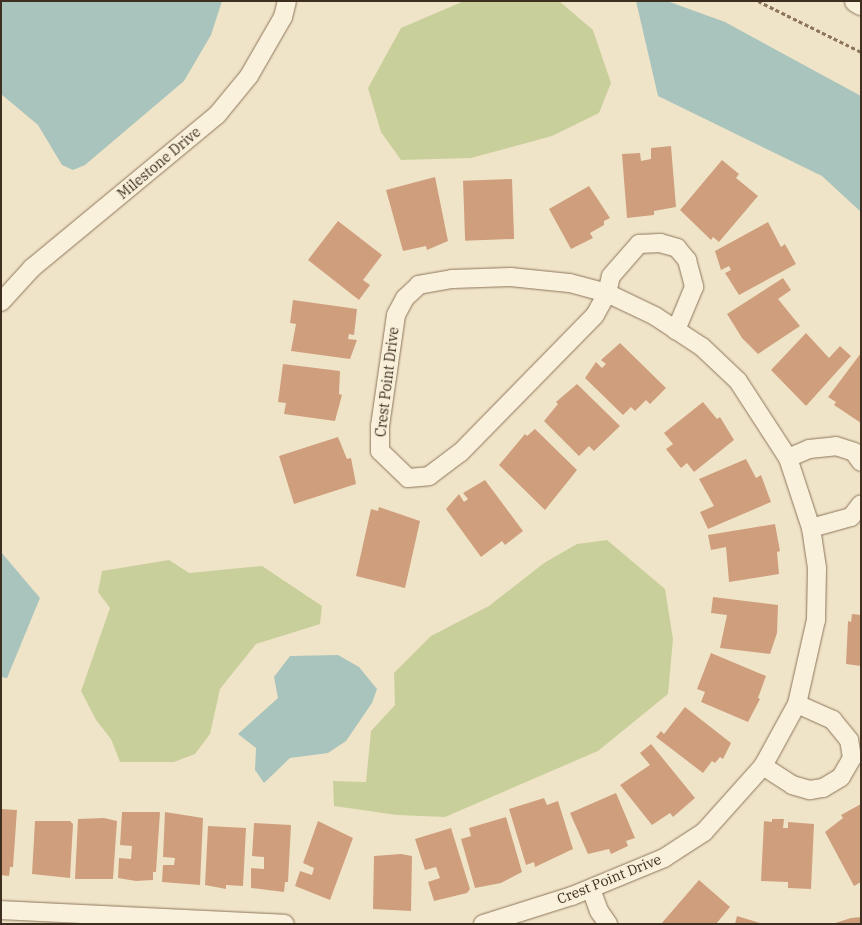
<!DOCTYPE html>
<html>
<head>
<meta charset="utf-8">
<style>
  body { margin:0 }
  #map { position:relative; width:862px; height:925px; overflow:hidden; background:#f0e4c8; font-family:"IBM Plex Serif",serif }
  div>[style] { position:absolute }
  .green>* { inset:0; background:#c9cf9b }
  .water>* { inset:0; background:#a9c4bc }
  .building>* { inset:0; background:#cf9f7d; transform-origin:0 0 }
  .path>* { height:3px; margin-top:-1.5px; transform-origin:0; background:repeating-linear-gradient(90deg,#8d765c 0 4px,transparent 0 6.5px) }
  .roads { filter:drop-shadow(0 0 1px #8d765c) drop-shadow(0 0 1px #8d765c) }
  .minor>* { height:18px; margin:-9px; padding:0 9px; transform-origin:9px; border-radius:9px; background:#faf1dc }
  .tertiary>* { height:22px; margin:-11px; padding:0 11px; transform-origin:11px; border-radius:11px; background:#faf1dc }
  span { translate:-50% -50%; white-space:nowrap; text-align:center; line-height:1.15; -webkit-text-stroke:4px #f7eed8; paint-order:stroke }
  .street-label { font-size:14px; color:#3d2e20 }
  .frame { position:absolute; inset:0; border:2px solid #3d2e20; pointer-events:none }
</style>
</head>
<body>
<div id="map">
  <div class="green">
    <div style="clip-path:polygon(464px 1px,559px 1px,593px 30px,611px 83px,599px 113px,552px 136px,471px 158px,401px 160px,381px 132px,368px 88px,401px 28px)"></div>
    <div style="clip-path:polygon(607px 540px,665px 589px,673px 639px,668px 694px,598px 751px,445px 817px,397px 815px,334px 806px,333px 781px,366px 782px,371px 731px,395px 705px,394px 673px,431px 636px,489px 606px,544px 563px,577px 544px)"></div>
    <div style="clip-path:polygon(169px 560px,189px 573px,262px 566px,322px 606px,320px 624px,256px 644px,220px 689px,210px 734px,195px 754px,174px 762px,120px 762px,111px 739px,96px 720px,81px 691px,110px 608px,98px 592px,102px 571px)"></div>
  </div>
  <div class="water">
    <div style="clip-path:polygon(1px 1px,222px 1px,211px 35px,184px 81px,85px 165px,73px 170px,62px 165px,38px 125px,1px 94px)"></div>
    <div style="clip-path:polygon(636px 1px,667px 1px,725px 22px,861px 96px,861px 212px,822px 176px,658px 96px)"></div>
    <div style="clip-path:polygon(1px 552px,40px 598px,7px 678px,1px 677px)"></div>
    <div style="clip-path:polygon(338px 655px,359px 667px,377px 689px,372px 703px,346px 741px,328px 753px,290px 758px,264px 783px,255px 770px,256px 748px,238px 734px,278px 698px,274px 677px,290px 656px)"></div>
  </div>
  <div class="building">
    <div style="clip-path:polygon(671px 146px,676px 207px,654px 211px,654px 215px,627px 218px,622px 154px,640px 153px,641px 161px,651px 159px,651px 148px)"></div>
    <div style="clip-path:polygon(722px 160px,739px 174px,736px 178px,758px 196px,719px 242px,713px 237px,711px 240px,680px 210px)"></div>
    <div style="clip-path:polygon(435px 177px,448px 241px,427px 250px,426px 246px,403px 251px,386px 190px)"></div>
    <div style="left:512px;top:179px;width:60px;height:49px;rotate:88deg"></div>
    <div style="clip-path:polygon(589px 186px,610px 218px,604px 221px,604px 225px,590px 233px,593px 238px,571px 249px,549px 209px)"></div>
    <div style="clip-path:polygon(338px 221px,382px 255px,363px 280px,370px 285px,359px 300px,308px 260px)"></div>
    <div style="clip-path:polygon(768px 222px,781px 247px,785px 244px,796px 264px,739px 295px,725px 273px,731px 270px,729px 266px,721px 270px,715px 251px)"></div>
    <div style="clip-path:polygon(783px 278px,791px 290px,778px 299px,800px 326px,758px 354px,742px 338px,727px 314px)"></div>
    <div style="clip-path:polygon(293px 300px,357px 309px,354px 335px,349px 334px,348px 339px,357px 340px,350px 359px,291px 351px,296px 324px,290px 323px)"></div>
    <div style="clip-path:polygon(806px 333px,829px 358px,840px 346px,851px 356px,806px 406px,771px 370px)"></div>
    <div style="clip-path:polygon(620px 343px,666px 388px,650px 404px,646px 400px,635px 411px,631px 407px,623px 415px,585px 378px,596px 362px,602px 368px,606px 364px,601px 360px)"></div>
    <div style="clip-path:polygon(861px 353px,861px 423px,834px 405px,836px 402px,828px 397px)"></div>
    <div style="clip-path:polygon(283px 364px,340px 371px,339px 394px,342px 395px,335px 421px,284px 414px,286px 403px,278px 402px)"></div>
    <div style="clip-path:polygon(577px 384px,620px 426px,594px 451px,589px 446px,579px 456px,544px 421px,558px 404px,556px 402px)"></div>
    <div style="clip-path:polygon(703px 402px,717px 419px,720px 417px,734px 440px,694px 472px,687px 463px,681px 468px,666px 449px,673px 444px,664px 433px)"></div>
    <div style="clip-path:polygon(535px 429px,577px 470px,545px 510px,499px 465px,525px 434px,527px 436px)"></div>
    <div style="clip-path:polygon(338px 437px,347px 459px,351px 458px,356px 484px,294px 504px,279px 456px)"></div>
    <div style="clip-path:polygon(746px 459px,756px 478px,761px 475px,771px 502px,708px 529px,700px 512px,714px 506px,699px 479px)"></div>
    <div style="clip-path:polygon(485px 480px,523px 531px,505px 545px,502px 541px,481px 557px,446px 509px,459px 494px,464px 502px,468px 499px,463px 493px)"></div>
    <div style="clip-path:polygon(379px 507px,420px 521px,405px 588px,356px 576px,371px 509px,378px 511px)"></div>
    <div style="clip-path:polygon(775px 524px,780px 551px,777px 552px,779px 574px,729px 582px,726px 547px,711px 550px,708px 535px)"></div>
    <div style="clip-path:polygon(713px 597px,778px 605px,777px 633px,770px 654px,720px 648px,727px 615px,711px 613px)"></div>
    <div style="clip-path:polygon(852px 614px,861px 615px,861px 666px,846px 664px,848px 621px,851px 622px)"></div>
    <div style="clip-path:polygon(711px 653px,766px 676px,758px 698px,760px 699px,748px 722px,701px 702px,705px 692px,697px 689px)"></div>
    <div style="clip-path:polygon(685px 707px,731px 743px,723px 759px,720px 757px,715px 763px,712px 761px,703px 773px,656px 737px,661px 731px,664px 734px)"></div>
    <div style="clip-path:polygon(651px 744px,695px 798px,673px 817px,670px 813px,652px 825px,620px 785px,650px 765px,640px 753px)"></div>
    <div style="clip-path:polygon(616px 793px,635px 838px,626px 841px,628px 846px,611px 854px,609px 849px,588px 854px,570px 813px)"></div>
    <div style="clip-path:polygon(544px 798px,547px 805px,558px 801px,573px 849px,535px 867px,534px 862px,526px 865px,509px 809px)"></div>
    <div style="clip-path:polygon(861px 804px,861px 882px,854px 886px,825px 832px,843px 818px,841px 815px)"></div>
    <div style="clip-path:polygon(1px 809px,17px 810px,13px 867px,10px 867px,9px 876px,1px 875px)"></div>
    <div style="clip-path:polygon(122px 812px,160px 812px,156px 872px,153px 872px,153px 880px,136px 881px,118px 878px,119px 858px,131px 859px,132px 846px,120px 845px)"></div>
    <div style="clip-path:polygon(165px 812px,203px 818px,200px 885px,162px 882px,163px 865px,174px 865px,175px 858px,163px 857px)"></div>
    <div style="clip-path:polygon(506px 817px,522px 872px,501px 883px,475px 888px,461px 839px,471px 836px,469px 828px)"></div>
    <div style="clip-path:polygon(104px 818px,117px 821px,113px 879px,75px 879px,78px 819px)"></div>
    <div style="clip-path:polygon(772px 819px,784px 819px,783px 828px,788px 828px,788px 822px,814px 824px,811px 889px,788px 888px,788px 882px,761px 881px,764px 821px,772px 822px)"></div>
    <div style="clip-path:polygon(35px 821px,70px 821px,73px 824px,70px 878px,32px 874px)"></div>
    <div style="clip-path:polygon(318px 821px,353px 838px,330px 900px,295px 886px,300px 871px,312px 875px,314px 868px,303px 863px)"></div>
    <div style="clip-path:polygon(254px 823px,291px 825px,288px 882px,285px 882px,284px 892px,251px 888px,251px 868px,264px 869px,264px 857px,252px 856px)"></div>
    <div style="clip-path:polygon(208px 826px,246px 828px,243px 886px,226px 885px,226px 889px,205px 885px)"></div>
    <div style="clip-path:polygon(451px 828px,470px 889px,467px 893px,434px 901px,428px 882px,440px 878px,436px 867px,425px 870px,415px 839px)"></div>
    <div style="clip-path:polygon(401px 854px,412px 856px,411px 911px,373px 909px,374px 856px)"></div>
    <div style="clip-path:polygon(699px 880px,730px 907px,716px 924px,661px 924px)"></div>
    <div style="clip-path:polygon(737px 916px,760px 923px,760px 924px,735px 924px)"></div>
    <div style="clip-path:polygon(861px 917px,861px 924px,832px 924px,851px 918px)"></div>
  </div>
  <div class="path">
    <div style="left:758px;top:1px;width:115px;rotate:26.3deg"></div>
  </div>
  <div class="roads">
    <div class="minor">
      <div style="left:1px;top:302px;width:46px;rotate:-47.6deg"></div>
      <div style="left:32px;top:268px;width:240px;rotate:-39.6deg"></div>
      <div style="left:217px;top:115px;width:50px;rotate:-50.6deg"></div>
      <div style="left:249px;top:76px;width:68px;rotate:-60deg"></div>
      <div style="left:283px;top:17px;width:16px;rotate:-76deg"></div>
      <div style="left:788px;top:458px;width:23px;rotate:-23deg"></div>
      <div style="left:809px;top:449px;width:27px;rotate:-6deg"></div>
      <div style="left:836px;top:446px;width:19px;rotate:18deg"></div>
      <div style="left:854px;top:452px;width:12px;rotate:55deg"></div>
      <div style="left:811px;top:528px;width:41px;rotate:-15.4deg"></div>
      <div style="left:851px;top:517px;width:16px;rotate:-52deg"></div>
      <div style="left:763px;top:766px;width:35px;rotate:33deg"></div>
      <div style="left:792px;top:785px;width:19px;rotate:16deg"></div>
      <div style="left:810px;top:790px;width:13px;rotate:-9deg"></div>
      <div style="left:823px;top:788px;width:21px;rotate:-31deg"></div>
      <div style="left:841px;top:777px;width:22px;rotate:-60deg"></div>
      <div style="left:852px;top:758px;width:18px;rotate:-99deg"></div>
      <div style="left:849px;top:740px;width:26px;rotate:-129deg"></div>
      <div style="left:833px;top:720px;width:39px;rotate:-156deg"></div>
      <div style="left:591px;top:889px;width:23px;rotate:70deg"></div>
      <div style="left:599px;top:911px;width:16px;rotate:55deg"></div>
      <div style="left:1px;top:910px;width:284px;rotate:2.8deg"></div>
      <div style="left:483px;top:924px;width:93px;rotate:-17.5deg"></div>
      <div style="left:572px;top:896px;width:100px;rotate:-22.4deg"></div>
      <div style="left:664px;top:858px;width:48px;rotate:-33deg"></div>
      <div style="left:704px;top:832px;width:89px;rotate:-48.2deg"></div>
      <div style="left:763px;top:766px;width:71px;rotate:-61.3deg"></div>
      <div style="left:797px;top:704px;width:86px;rotate:-77.3deg"></div>
      <div style="left:816px;top:620px;width:52px;rotate:-88.9deg"></div>
      <div style="left:817px;top:568px;width:40px;rotate:-98.5deg"></div>
      <div style="left:811px;top:528px;width:74px;rotate:-108.2deg"></div>
      <div style="left:788px;top:458px;width:92px;rotate:-123deg"></div>
      <div style="left:738px;top:381px;width:50px;rotate:-136.6deg"></div>
      <div style="left:702px;top:347px;width:56px;rotate:-146.6deg"></div>
      <div style="left:655px;top:316px;width:53px;rotate:-154.4deg"></div>
      <div style="left:607px;top:293px;width:39px;rotate:-165deg"></div>
      <div style="left:569px;top:283px;width:59px;rotate:-174.2deg"></div>
      <div style="left:510px;top:277px;width:58px;rotate:178deg"></div>
      <div style="left:452px;top:279px;width:34px;rotate:170deg"></div>
      <div style="left:419px;top:285px;width:19px;rotate:137deg"></div>
      <div style="left:405px;top:298px;width:19px;rotate:118deg"></div>
      <div style="left:396px;top:315px;width:112px;rotate:98.2deg"></div>
      <div style="left:380px;top:426px;width:25px;rotate:90deg"></div>
      <div style="left:380px;top:451px;width:39px;rotate:44deg"></div>
      <div style="left:408px;top:478px;width:21px;rotate:-5deg"></div>
      <div style="left:429px;top:476px;width:39px;rotate:-37deg"></div>
      <div style="left:460px;top:453px;width:193px;rotate:-45.6deg"></div>
      <div style="left:595px;top:315px;width:25px;rotate:-61deg"></div>
      <div style="left:607px;top:293px;width:17px;rotate:-77deg"></div>
      <div style="left:611px;top:276px;width:43px;rotate:-48.8deg"></div>
      <div style="left:639px;top:244px;width:21px;rotate:-3deg"></div>
      <div style="left:660px;top:243px;width:18px;rotate:16deg"></div>
      <div style="left:677px;top:248px;width:16px;rotate:50deg"></div>
      <div style="left:687px;top:260px;width:28px;rotate:75deg"></div>
      <div style="left:694px;top:287px;width:47px;rotate:112.7deg"></div>
    </div>
    <div class="tertiary">
      <div style="left:856px;top:1px;width:6px;rotate:31deg"></div>
    </div>
  </div>
  <div class="street-label">
    <span style="left:159px;top:163px;rotate:-40deg">Milestone Drive</span>
    <span style="left:387px;top:382px;rotate:-83deg">Crest Point Drive</span>
    <span style="left:609px;top:879px;rotate:-22deg">Crest Point Drive</span>
  </div>
  <div class="frame"></div>
</div>
</body>
</html>
